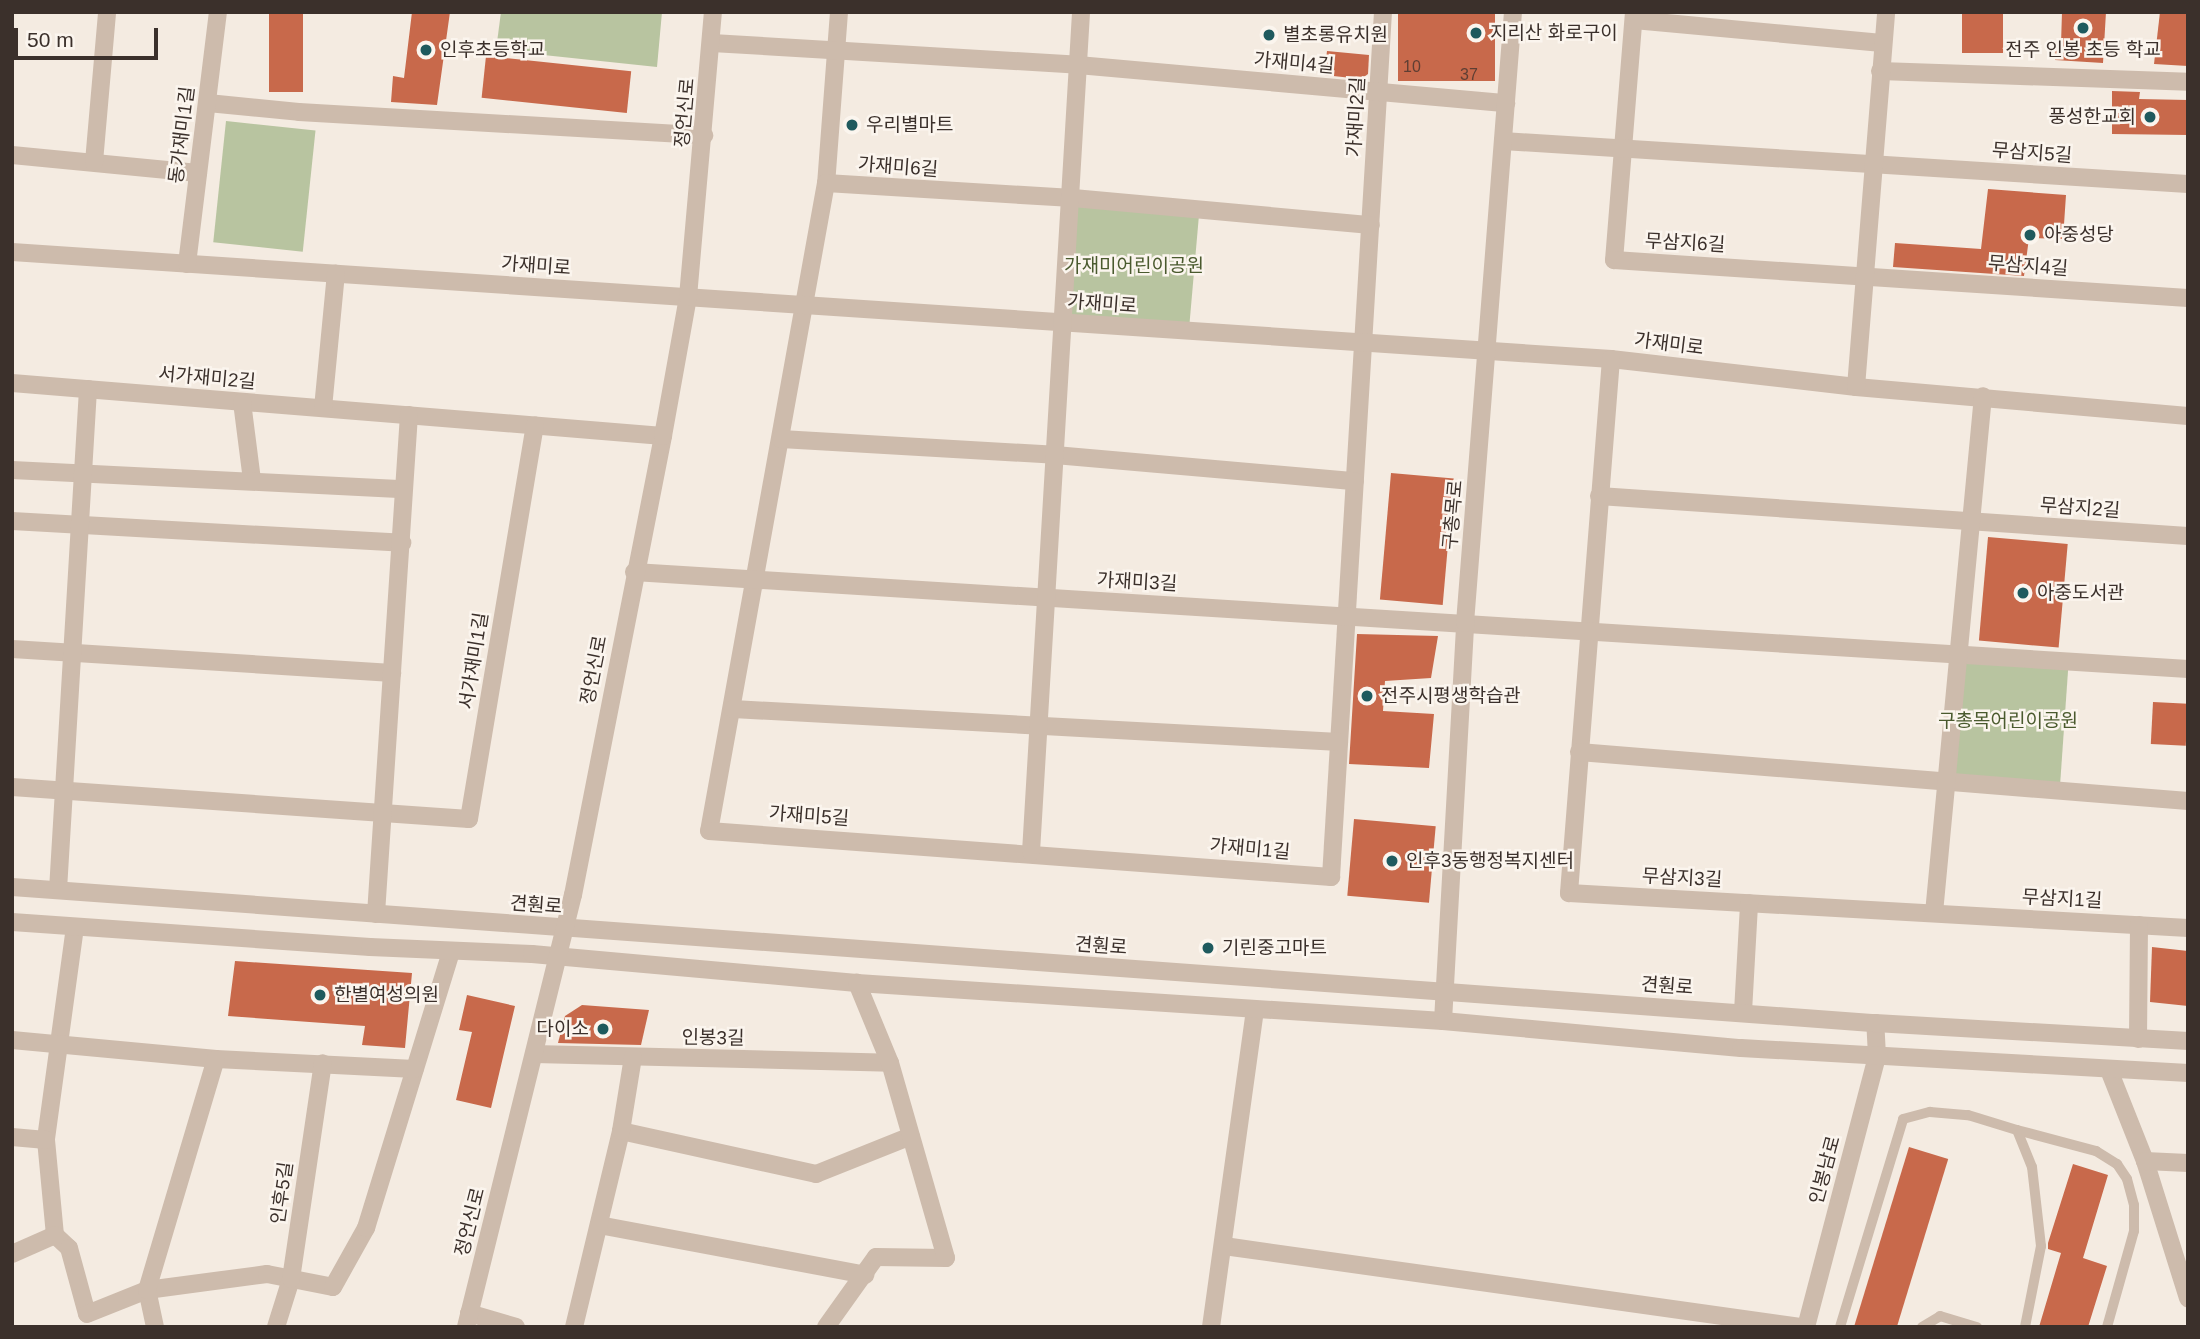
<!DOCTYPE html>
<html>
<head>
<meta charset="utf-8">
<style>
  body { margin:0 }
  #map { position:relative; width:2200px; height:1339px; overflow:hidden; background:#f4ebe1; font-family:Helvetica,"Noto Sans KR",sans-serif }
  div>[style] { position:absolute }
  .green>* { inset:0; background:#b8c4a0; transform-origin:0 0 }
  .building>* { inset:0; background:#c8694b; transform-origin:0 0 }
  .service>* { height:10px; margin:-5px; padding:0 5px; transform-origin:5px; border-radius:5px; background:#cdbbac }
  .minor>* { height:18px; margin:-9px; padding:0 9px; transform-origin:9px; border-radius:9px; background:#cdbbac }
  .tertiary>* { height:18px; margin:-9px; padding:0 9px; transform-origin:9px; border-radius:9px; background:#cdbbac }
  .dots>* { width:19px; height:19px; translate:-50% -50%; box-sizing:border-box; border:4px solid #fbf5ee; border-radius:50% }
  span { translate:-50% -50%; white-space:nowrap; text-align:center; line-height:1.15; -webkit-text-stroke:5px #fbf5ee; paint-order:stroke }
  .number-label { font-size:16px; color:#5e3e33 }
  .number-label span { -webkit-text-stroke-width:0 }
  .poi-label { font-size:19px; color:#3b302b }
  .left { translate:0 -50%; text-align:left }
  .right { translate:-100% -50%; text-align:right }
  .street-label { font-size:19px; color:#3b302b }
  .park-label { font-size:19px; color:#4a5a2e }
  .frame { position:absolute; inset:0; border:14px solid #3b302b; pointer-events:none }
  .scale { position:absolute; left:14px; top:28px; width:144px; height:32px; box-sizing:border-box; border:4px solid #3b302b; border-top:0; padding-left:9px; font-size:21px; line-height:24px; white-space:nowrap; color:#3b302b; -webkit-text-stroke:5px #fbf5ee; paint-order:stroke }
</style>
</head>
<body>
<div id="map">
  <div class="green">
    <div style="clip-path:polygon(501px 12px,662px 12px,657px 67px,496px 50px)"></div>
    <div style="left:226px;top:121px;width:90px;height:122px;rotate:6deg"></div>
    <div style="left:1073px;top:198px;width:127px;height:124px;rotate:5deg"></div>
    <div style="left:1958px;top:653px;width:111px;height:130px;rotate:4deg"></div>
  </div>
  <div class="building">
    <div style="left:269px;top:12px;width:34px;height:80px"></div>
    <div style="clip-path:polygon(412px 12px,450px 12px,437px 105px,391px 102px,393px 76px,404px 78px)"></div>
    <div style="left:1398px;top:12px;width:97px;height:69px"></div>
    <div style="left:1962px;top:12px;width:41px;height:41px"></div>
    <div style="clip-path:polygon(2062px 12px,2106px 12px,2103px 63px,2055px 60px,2056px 43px,2061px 44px)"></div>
    <div style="clip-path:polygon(2160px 12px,2188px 12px,2188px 66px,2154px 64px)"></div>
    <div style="clip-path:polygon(1327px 51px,1369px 55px,1368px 74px,1361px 79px,1324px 75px)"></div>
    <div style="left:486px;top:56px;width:146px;height:42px;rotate:6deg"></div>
    <div style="clip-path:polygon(2112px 91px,2140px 92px,2139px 99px,2188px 100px,2188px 135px,2112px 134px)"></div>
    <div style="clip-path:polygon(1988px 189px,2066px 195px,2063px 239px,2029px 238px,2024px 276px,1893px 267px,1895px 243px,1981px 249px)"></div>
    <div style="left:1391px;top:473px;width:63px;height:127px;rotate:5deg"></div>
    <div style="left:1988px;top:537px;width:80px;height:104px;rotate:5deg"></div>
    <div style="clip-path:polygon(1357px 634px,1438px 636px,1431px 678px,1385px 681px,1383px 711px,1434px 714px,1429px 768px,1349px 764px)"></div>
    <div style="left:2153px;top:702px;width:35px;height:42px;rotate:3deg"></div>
    <div style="left:1354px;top:819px;width:82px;height:77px;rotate:5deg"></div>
    <div style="clip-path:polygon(2152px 947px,2188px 951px,2188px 1006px,2150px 1002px)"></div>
    <div style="clip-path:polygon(235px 961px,412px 973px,405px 1048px,362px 1045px,365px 1026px,228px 1016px)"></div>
    <div style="clip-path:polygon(467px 995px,515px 1006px,491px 1108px,456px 1100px,472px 1032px,459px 1030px)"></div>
    <div style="clip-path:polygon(582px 1005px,649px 1010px,641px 1045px,558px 1043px,565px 1016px)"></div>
    <div style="left:1909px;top:1147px;width:41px;height:187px;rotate:17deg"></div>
    <div style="clip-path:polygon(2073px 1164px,2108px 1175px,2083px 1258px,2107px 1266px,2088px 1327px,2039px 1327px,2061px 1253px,2048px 1249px,2048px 1243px)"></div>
  </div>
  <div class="service">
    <div style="left:2017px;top:1130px;width:82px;rotate:14.9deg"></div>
    <div style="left:2096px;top:1151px;width:25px;rotate:32deg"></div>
    <div style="left:2117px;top:1164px;width:18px;rotate:56deg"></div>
    <div style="left:2127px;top:1179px;width:27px;rotate:75deg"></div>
    <div style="left:2134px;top:1205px;width:26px;rotate:90deg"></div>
    <div style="left:2134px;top:1231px;width:100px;rotate:105.7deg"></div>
    <div style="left:1840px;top:1327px;width:217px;rotate:-73.1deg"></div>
    <div style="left:1903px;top:1119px;width:28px;rotate:-15deg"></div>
    <div style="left:1930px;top:1112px;width:38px;rotate:5deg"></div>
    <div style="left:1968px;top:1115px;width:51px;rotate:17deg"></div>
    <div style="left:2017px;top:1130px;width:40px;rotate:68deg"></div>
    <div style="left:2032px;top:1167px;width:80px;rotate:83.5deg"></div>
    <div style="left:2041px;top:1246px;width:83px;rotate:101.2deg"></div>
    <div style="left:1922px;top:1327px;width:21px;rotate:-31deg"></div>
    <div style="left:1940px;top:1316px;width:39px;rotate:17deg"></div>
  </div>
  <div class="minor">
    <div style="left:839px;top:12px;width:171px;rotate:94.3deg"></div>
    <div style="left:826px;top:183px;width:658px;rotate:100.23deg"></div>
    <div style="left:709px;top:831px;width:624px;rotate:4.23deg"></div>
    <div style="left:1331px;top:877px;width:867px;rotate:-86.56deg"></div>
    <div style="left:1634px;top:12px;width:249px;rotate:94.6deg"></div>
    <div style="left:1614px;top:260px;width:575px;rotate:3.79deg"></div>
    <div style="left:1634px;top:20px;width:249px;rotate:5.3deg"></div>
    <div style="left:712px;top:43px;width:367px;rotate:3.4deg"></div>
    <div style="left:1078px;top:65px;width:430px;rotate:5.1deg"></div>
    <div style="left:1880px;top:71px;width:308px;rotate:2deg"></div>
    <div style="left:208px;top:103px;width:91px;rotate:5.6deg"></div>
    <div style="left:299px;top:112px;width:406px;rotate:3.3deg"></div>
    <div style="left:1503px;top:141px;width:686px;rotate:3.59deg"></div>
    <div style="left:12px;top:155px;width:187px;rotate:5.5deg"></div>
    <div style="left:94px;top:162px;width:151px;rotate:-85deg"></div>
    <div style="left:826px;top:183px;width:247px;rotate:3.5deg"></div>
    <div style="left:1073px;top:198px;width:299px;rotate:5.2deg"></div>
    <div style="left:12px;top:252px;width:1603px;rotate:3.83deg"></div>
    <div style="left:1611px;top:359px;width:247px;rotate:6.5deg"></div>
    <div style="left:1856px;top:387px;width:333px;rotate:5deg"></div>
    <div style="left:187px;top:264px;width:254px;rotate:-83deg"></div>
    <div style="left:1611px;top:359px;width:536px;rotate:94.5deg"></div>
    <div style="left:1569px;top:893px;width:620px;rotate:3.24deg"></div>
    <div style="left:12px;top:383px;width:653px;rotate:4.65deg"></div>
    <div style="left:1856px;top:387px;width:376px;rotate:-85.4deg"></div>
    <div style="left:242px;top:402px;width:79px;rotate:82.7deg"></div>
    <div style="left:323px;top:408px;width:135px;rotate:-84.5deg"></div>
    <div style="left:781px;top:439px;width:274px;rotate:3.3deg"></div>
    <div style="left:1055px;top:455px;width:301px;rotate:5deg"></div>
    <div style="left:12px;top:470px;width:392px;rotate:2.8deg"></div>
    <div style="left:1599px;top:496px;width:590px;rotate:3.89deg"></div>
    <div style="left:12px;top:521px;width:391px;rotate:3.2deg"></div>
    <div style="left:634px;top:572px;width:1557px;rotate:3.57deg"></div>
    <div style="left:12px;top:649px;width:381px;rotate:3.6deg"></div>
    <div style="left:733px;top:709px;width:607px;rotate:3.12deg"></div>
    <div style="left:1579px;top:752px;width:611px;rotate:4.6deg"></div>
    <div style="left:12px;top:787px;width:458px;rotate:4deg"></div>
    <div style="left:469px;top:819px;width:399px;rotate:-80.5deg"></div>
    <div style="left:1031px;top:852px;width:841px;rotate:-86.59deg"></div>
    <div style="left:58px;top:890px;width:502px;rotate:-86.57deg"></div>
    <div style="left:1934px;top:913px;width:519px;rotate:-84.59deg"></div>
    <div style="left:376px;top:914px;width:500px;rotate:-86.22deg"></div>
    <div style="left:75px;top:927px;width:215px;rotate:97.8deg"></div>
    <div style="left:46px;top:1140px;width:95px;rotate:84.6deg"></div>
    <div style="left:55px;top:1235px;width:19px;rotate:43deg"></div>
    <div style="left:69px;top:1248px;width:68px;rotate:74.7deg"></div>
    <div style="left:87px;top:1314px;width:65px;rotate:-21.8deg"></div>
    <div style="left:147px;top:1290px;width:121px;rotate:-7.6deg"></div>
    <div style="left:267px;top:1274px;width:67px;rotate:11.1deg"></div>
    <div style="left:333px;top:1287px;width:68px;rotate:-60.8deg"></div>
    <div style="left:366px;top:1228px;width:289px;rotate:-72.9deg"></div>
    <div style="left:1743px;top:1012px;width:109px;rotate:-86.8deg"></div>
    <div style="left:1443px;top:1021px;width:399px;rotate:-86.8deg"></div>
    <div style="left:1465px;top:623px;width:613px;rotate:-85.51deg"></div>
    <div style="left:2138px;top:1039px;width:114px;rotate:-89.5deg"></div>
    <div style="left:12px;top:1040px;width:205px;rotate:5.3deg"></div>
    <div style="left:216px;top:1059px;width:199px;rotate:2.9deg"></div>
    <div style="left:534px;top:1054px;width:356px;rotate:1.4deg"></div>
    <div style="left:2109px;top:1070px;width:98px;rotate:68.4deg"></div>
    <div style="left:2145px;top:1161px;width:144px;rotate:72.6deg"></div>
    <div style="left:621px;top:1131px;width:200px;rotate:12.4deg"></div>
    <div style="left:816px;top:1174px;width:102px;rotate:-21.8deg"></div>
    <div style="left:12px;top:1137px;width:34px;rotate:5deg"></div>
    <div style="left:2145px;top:1161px;width:43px;rotate:2.7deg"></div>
    <div style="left:599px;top:1225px;width:271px;rotate:10.6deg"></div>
    <div style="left:1224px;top:1246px;width:582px;rotate:8deg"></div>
    <div style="left:12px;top:1254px;width:47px;rotate:-23.8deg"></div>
    <div style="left:469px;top:1313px;width:49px;rotate:16.6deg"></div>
    <div style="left:155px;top:1327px;width:38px;rotate:-102deg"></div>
    <div style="left:147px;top:1290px;width:241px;rotate:-73.4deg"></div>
    <div style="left:276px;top:1327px;width:50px;rotate:-72.6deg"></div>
    <div style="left:291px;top:1279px;width:218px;rotate:-81.6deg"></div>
    <div style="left:574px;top:1327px;width:202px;rotate:-76.5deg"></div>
    <div style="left:621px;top:1131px;width:75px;rotate:-80.8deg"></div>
    <div style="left:826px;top:1327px;width:86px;rotate:-54.5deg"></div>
    <div style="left:876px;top:1257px;width:70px;rotate:0.8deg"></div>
    <div style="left:946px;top:1258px;width:203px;rotate:-106deg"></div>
    <div style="left:890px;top:1063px;width:87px;rotate:-112.4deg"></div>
    <div style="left:1211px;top:1327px;width:320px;rotate:-82.1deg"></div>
    <div style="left:1806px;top:1327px;width:280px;rotate:-75.3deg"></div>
    <div style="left:1877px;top:1056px;width:33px;rotate:-93deg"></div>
  </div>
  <div class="tertiary">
    <div style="left:12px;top:887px;width:1868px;rotate:4.18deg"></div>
    <div style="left:1875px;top:1023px;width:314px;rotate:3.3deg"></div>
    <div style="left:12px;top:922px;width:359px;rotate:4deg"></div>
    <div style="left:370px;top:947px;width:162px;rotate:2.5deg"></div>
    <div style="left:532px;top:954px;width:326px;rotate:5.1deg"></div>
    <div style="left:857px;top:983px;width:587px;rotate:3.71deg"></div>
    <div style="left:1443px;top:1021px;width:299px;rotate:5.2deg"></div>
    <div style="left:1741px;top:1048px;width:448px;rotate:3.2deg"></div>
    <div style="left:466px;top:1327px;width:445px;rotate:-76.1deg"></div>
    <div style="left:573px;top:895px;width:468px;rotate:-78.9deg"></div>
    <div style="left:663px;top:436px;width:141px;rotate:-79.8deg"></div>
    <div style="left:688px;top:297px;width:286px;rotate:-85deg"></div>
  </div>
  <div class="dots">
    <div style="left:2083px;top:28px;background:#1f5a5e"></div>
    <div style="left:1476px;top:33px;background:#1f5a5e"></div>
    <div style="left:1269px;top:35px;background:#1f5a5e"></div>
    <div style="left:426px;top:50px;background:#1f5a5e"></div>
    <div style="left:2150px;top:117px;background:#1f5a5e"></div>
    <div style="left:852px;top:125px;background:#1f5a5e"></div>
    <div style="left:2030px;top:235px;background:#1f5a5e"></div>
    <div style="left:2023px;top:593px;background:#1f5a5e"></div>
    <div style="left:1367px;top:696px;background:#1f5a5e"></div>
    <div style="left:1392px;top:861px;background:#1f5a5e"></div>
    <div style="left:1208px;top:948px;background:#1f5a5e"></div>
    <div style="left:320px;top:995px;background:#1f5a5e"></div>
    <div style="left:603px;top:1029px;background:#1f5a5e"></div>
  </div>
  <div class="number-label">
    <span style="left:1412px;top:67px">10</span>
    <span style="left:1469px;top:75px">37</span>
  </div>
  <div class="poi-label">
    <span class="left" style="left:1490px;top:33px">지리산 화로구이</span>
    <span class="left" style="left:1283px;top:35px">별초롱유치원</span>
    <span class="left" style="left:440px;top:50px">인후초등학교</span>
    <span style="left:2083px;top:50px">전주 인봉 초등 학교</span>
    <span class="right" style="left:2136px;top:117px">풍성한교회</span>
    <span class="left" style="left:866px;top:125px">우리별마트</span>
    <span class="left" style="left:2044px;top:235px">아중성당</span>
    <span class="left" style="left:2037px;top:593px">아중도서관</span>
    <span class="left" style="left:1381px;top:696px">전주시평생학습관</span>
    <span class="left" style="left:1406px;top:861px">인후3동행정복지센터</span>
    <span class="left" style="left:1222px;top:948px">기린중고마트</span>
    <span class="left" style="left:334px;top:995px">한별여성의원</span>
    <span class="right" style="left:589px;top:1029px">다이소</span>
  </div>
  <div class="street-label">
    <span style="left:1294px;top:63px;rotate:5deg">가재미4길</span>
    <span style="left:685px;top:113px;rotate:-85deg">정언신로</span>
    <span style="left:1356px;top:117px;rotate:-87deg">가재미2길</span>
    <span style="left:182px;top:135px;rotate:-83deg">동가재미1길</span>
    <span style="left:2032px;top:153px;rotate:4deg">무삼지5길</span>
    <span style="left:898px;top:167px;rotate:4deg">가재미6길</span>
    <span style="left:1685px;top:243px;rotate:3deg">무삼지6길</span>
    <span style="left:536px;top:266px;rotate:4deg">가재미로</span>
    <span style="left:2028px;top:266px;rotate:4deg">무삼지4길</span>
    <span style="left:1102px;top:304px;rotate:4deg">가재미로</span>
    <span style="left:1669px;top:344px;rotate:7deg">가재미로</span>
    <span style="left:207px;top:378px;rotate:5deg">서가재미2길</span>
    <span style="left:2080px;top:508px;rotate:4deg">무삼지2길</span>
    <span style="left:1453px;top:515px;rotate:-85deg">구총목로</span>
    <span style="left:1137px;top:582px;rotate:3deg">가재미3길</span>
    <span style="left:474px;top:661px;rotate:-81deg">서가재미1길</span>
    <span style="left:594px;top:670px;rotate:-79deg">정언신로</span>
    <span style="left:809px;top:816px;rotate:4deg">가재미5길</span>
    <span style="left:1250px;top:849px;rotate:5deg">가재미1길</span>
    <span style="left:1682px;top:878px;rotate:3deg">무삼지3길</span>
    <span style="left:2062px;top:899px;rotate:3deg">무삼지1길</span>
    <span style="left:536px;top:905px;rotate:4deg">견훤로</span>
    <span style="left:1101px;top:946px;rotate:4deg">견훤로</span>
    <span style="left:1667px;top:986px;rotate:4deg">견훤로</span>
    <span style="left:713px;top:1038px;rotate:1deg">인봉3길</span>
    <span style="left:1825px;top:1170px;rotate:-75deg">인봉남로</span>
    <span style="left:282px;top:1193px;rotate:-82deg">인후5길</span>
    <span style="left:470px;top:1222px;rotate:-76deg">정언신로</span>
  </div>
  <div class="park-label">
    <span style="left:1134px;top:266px">가재미어린이공원</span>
    <span style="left:2008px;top:721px">구총목어린이공원</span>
  </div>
  <div class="frame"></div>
  <div class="scale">50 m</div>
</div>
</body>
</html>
